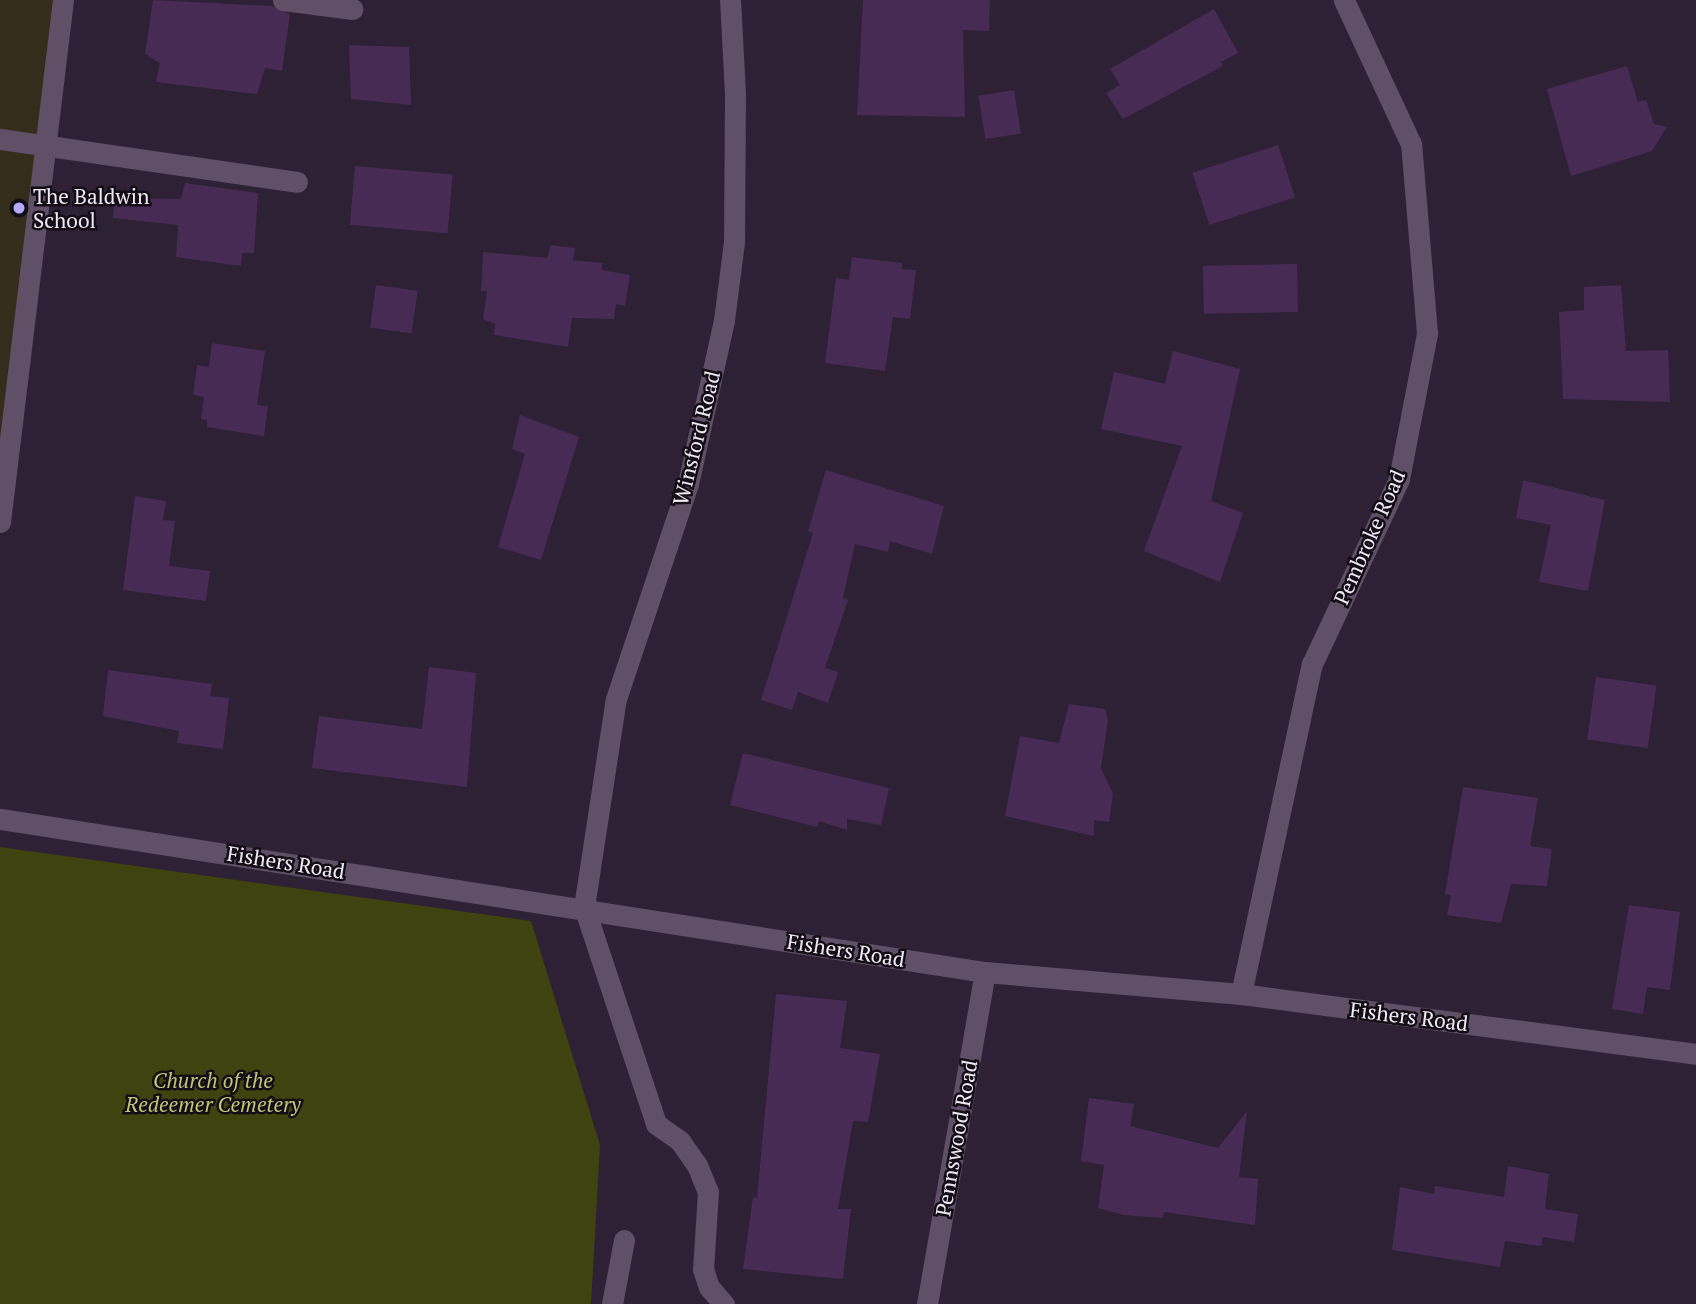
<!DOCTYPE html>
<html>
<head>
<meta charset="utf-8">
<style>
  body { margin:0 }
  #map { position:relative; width:1696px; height:1304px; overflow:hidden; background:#2e2035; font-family:"PT Serif",serif }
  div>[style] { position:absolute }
  .education>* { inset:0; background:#342d1c }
  .green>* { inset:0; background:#3f4310 }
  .building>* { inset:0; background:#482b54; transform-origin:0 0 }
  .lane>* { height:21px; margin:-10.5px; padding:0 10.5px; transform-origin:10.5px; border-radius:10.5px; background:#605067 }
  .street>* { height:21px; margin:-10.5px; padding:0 10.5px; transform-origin:10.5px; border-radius:10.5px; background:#605067 }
  .dots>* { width:19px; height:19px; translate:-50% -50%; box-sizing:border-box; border:4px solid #130d16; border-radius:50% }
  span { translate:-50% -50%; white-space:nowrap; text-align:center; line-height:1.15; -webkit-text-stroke:5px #130d16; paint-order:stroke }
  .poi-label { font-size:21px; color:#f1e8f6 }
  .left { translate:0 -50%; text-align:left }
  .street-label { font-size:21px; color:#f1e8f6 }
  .park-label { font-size:21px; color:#bfc773; font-style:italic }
</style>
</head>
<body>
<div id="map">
  <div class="education">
    <div style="clip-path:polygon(0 0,64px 0,0 522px)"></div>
  </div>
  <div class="green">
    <div style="clip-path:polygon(0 847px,531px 921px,600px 1145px,591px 1304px,0 1304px)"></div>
  </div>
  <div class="building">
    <div style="clip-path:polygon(153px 0,272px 6px,290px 14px,282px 71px,265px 68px,257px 94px,156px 82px,160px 63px,145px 54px)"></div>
    <div style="clip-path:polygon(863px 0,990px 0,989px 31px,963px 30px,965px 117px,857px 115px)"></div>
    <div style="clip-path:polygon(1214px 9px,1238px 53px,1221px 62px,1223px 66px,1123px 119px,1106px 93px,1120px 85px,1110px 69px)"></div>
    <div style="clip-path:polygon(349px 45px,409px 47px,411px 105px,351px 99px)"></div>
    <div style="clip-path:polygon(1627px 66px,1638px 102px,1646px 100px,1654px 124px,1667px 127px,1652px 151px,1571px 176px,1547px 89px)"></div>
    <div style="left:1014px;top:90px;width:44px;height:36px;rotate:81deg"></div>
    <div style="left:1278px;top:145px;width:55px;height:90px;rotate:72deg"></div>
    <div style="left:355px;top:166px;width:98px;height:59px;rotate:5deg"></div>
    <div style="clip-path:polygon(185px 183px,258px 193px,254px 253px,242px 253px,241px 266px,176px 257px,178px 225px,113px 218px,114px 198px,181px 199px)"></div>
    <div style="clip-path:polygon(551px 245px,575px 248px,573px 260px,602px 263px,602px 270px,630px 275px,625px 306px,616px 304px,614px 319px,572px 318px,568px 347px,494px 335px,495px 324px,483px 319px,487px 291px,481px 291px,483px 252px,547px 258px)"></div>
    <div style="clip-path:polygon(852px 257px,902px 263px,902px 269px,916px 270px,910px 319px,893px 317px,885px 371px,825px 363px,836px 278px,849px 280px)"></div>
    <div style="left:1297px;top:264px;width:48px;height:94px;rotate:89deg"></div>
    <div style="left:376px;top:285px;width:42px;height:43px;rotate:8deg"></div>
    <div style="clip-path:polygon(1621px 285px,1626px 351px,1668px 350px,1670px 402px,1563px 399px,1559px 312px,1584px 310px,1584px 287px)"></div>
    <div style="clip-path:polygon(212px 343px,265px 351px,257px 405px,268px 406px,264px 436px,207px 427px,207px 420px,201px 419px,204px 397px,193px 395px,197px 365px,209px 367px)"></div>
    <div style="clip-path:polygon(1173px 351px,1240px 369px,1211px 501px,1243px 513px,1220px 582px,1144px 551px,1182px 446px,1101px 429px,1114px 372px,1165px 384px)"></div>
    <div style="clip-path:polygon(520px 415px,579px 437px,541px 560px,498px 547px,525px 454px,512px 449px)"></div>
    <div style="clip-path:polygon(826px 470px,944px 506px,932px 554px,890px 541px,888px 552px,855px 544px,843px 598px,848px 600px,825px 668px,838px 672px,828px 703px,798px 692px,792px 710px,761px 700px,813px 533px,808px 531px)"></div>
    <div style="clip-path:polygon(1523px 480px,1605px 500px,1588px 591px,1539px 582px,1551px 525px,1516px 518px)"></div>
    <div style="clip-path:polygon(135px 496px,166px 501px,163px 520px,175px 521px,169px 566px,210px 571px,206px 601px,123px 590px)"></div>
    <div style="clip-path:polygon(429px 667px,476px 673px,467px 787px,312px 768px,319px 716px,422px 729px)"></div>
    <div style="clip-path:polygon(108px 670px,212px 684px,210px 696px,229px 698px,223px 749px,177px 743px,179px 731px,103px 716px)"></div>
    <div style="left:1596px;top:677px;width:61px;height:63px;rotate:8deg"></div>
    <div style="clip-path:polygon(1069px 704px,1105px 709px,1108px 720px,1101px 768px,1113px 794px,1109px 822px,1094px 820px,1094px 836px,1005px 816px,1020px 736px,1059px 743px)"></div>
    <div style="clip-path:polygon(743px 753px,889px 788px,881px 825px,847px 819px,847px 830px,819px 821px,817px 827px,730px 805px)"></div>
    <div style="clip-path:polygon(1463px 787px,1538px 798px,1530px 846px,1552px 849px,1547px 886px,1511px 884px,1501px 923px,1447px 915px,1451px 895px,1445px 894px)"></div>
    <div style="clip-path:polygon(1629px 905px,1680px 912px,1670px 990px,1647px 987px,1643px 1014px,1612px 1009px)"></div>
    <div style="clip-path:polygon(776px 994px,847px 1001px,840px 1048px,880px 1054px,868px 1122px,853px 1121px,838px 1209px,851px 1209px,843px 1279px,743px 1269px,753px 1197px,757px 1198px)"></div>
    <div style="clip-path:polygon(1089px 1098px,1134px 1104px,1130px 1126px,1218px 1148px,1247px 1111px,1239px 1177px,1258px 1179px,1255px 1225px,1164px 1212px,1163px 1218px,1124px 1215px,1098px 1208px,1104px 1165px,1081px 1161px)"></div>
    <div style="clip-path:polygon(1508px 1166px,1549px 1174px,1545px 1209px,1578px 1214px,1574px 1242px,1543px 1237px,1541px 1246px,1505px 1241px,1500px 1267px,1392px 1250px,1400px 1187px,1434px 1194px,1435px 1186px,1504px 1197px)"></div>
  </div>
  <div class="lane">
    <div style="left:283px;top:0;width:70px;rotate:7.4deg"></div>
    <div style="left:0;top:139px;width:300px;rotate:8.2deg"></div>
    <div style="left:584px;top:907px;width:229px;rotate:71.6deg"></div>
    <div style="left:656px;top:1124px;width:29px;rotate:35deg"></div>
    <div style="left:680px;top:1141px;width:29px;rotate:55deg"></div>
    <div style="left:697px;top:1165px;width:29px;rotate:68deg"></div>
    <div style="left:708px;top:1192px;width:77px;rotate:93.7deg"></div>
    <div style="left:703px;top:1269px;width:19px;rotate:72deg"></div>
    <div style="left:709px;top:1287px;width:23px;rotate:49deg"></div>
    <div style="left:612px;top:1304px;width:65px;rotate:-79.4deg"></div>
  </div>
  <div class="street">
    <div style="left:0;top:522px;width:526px;rotate:-83.12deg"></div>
    <div style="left:0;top:819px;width:997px;rotate:8.83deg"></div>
    <div style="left:985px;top:972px;width:257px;rotate:4.9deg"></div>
    <div style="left:1241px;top:994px;width:459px;rotate:7.5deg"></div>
    <div style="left:584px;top:907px;width:210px;rotate:-81.3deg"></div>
    <div style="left:616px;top:699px;width:227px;rotate:-71.5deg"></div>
    <div style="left:688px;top:484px;width:168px;rotate:-77.6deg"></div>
    <div style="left:724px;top:320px;width:79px;rotate:-82.7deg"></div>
    <div style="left:734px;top:242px;width:148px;rotate:-89.6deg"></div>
    <div style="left:735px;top:94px;width:94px;rotate:-93deg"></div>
    <div style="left:1241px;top:994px;width:338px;rotate:-77.9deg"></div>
    <div style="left:1312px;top:664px;width:204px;rotate:-64.8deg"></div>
    <div style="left:1399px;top:479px;width:149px;rotate:-79.1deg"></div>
    <div style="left:1427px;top:333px;width:190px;rotate:-94.8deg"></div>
    <div style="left:1411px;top:144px;width:159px;rotate:-115deg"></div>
    <div style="left:927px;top:1304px;width:337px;rotate:-80.1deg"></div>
  </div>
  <div class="dots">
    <div style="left:19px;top:208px;background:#b3adf9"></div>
  </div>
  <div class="poi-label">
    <span class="left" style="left:33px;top:208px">The Baldwin<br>School</span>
  </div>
  <div class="street-label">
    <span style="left:696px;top:438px;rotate:-76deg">Winsford Road</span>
    <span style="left:1369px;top:537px;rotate:-66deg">Pembroke Road</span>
    <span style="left:286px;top:862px;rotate:9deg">Fishers Road</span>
    <span style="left:846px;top:950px;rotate:9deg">Fishers Road</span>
    <span style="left:1409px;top:1016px;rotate:7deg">Fishers Road</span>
    <span style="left:956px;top:1138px;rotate:-80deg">Pennswood Road</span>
  </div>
  <div class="park-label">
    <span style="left:213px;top:1092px">Church of the<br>Redeemer Cemetery</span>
  </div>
</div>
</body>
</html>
